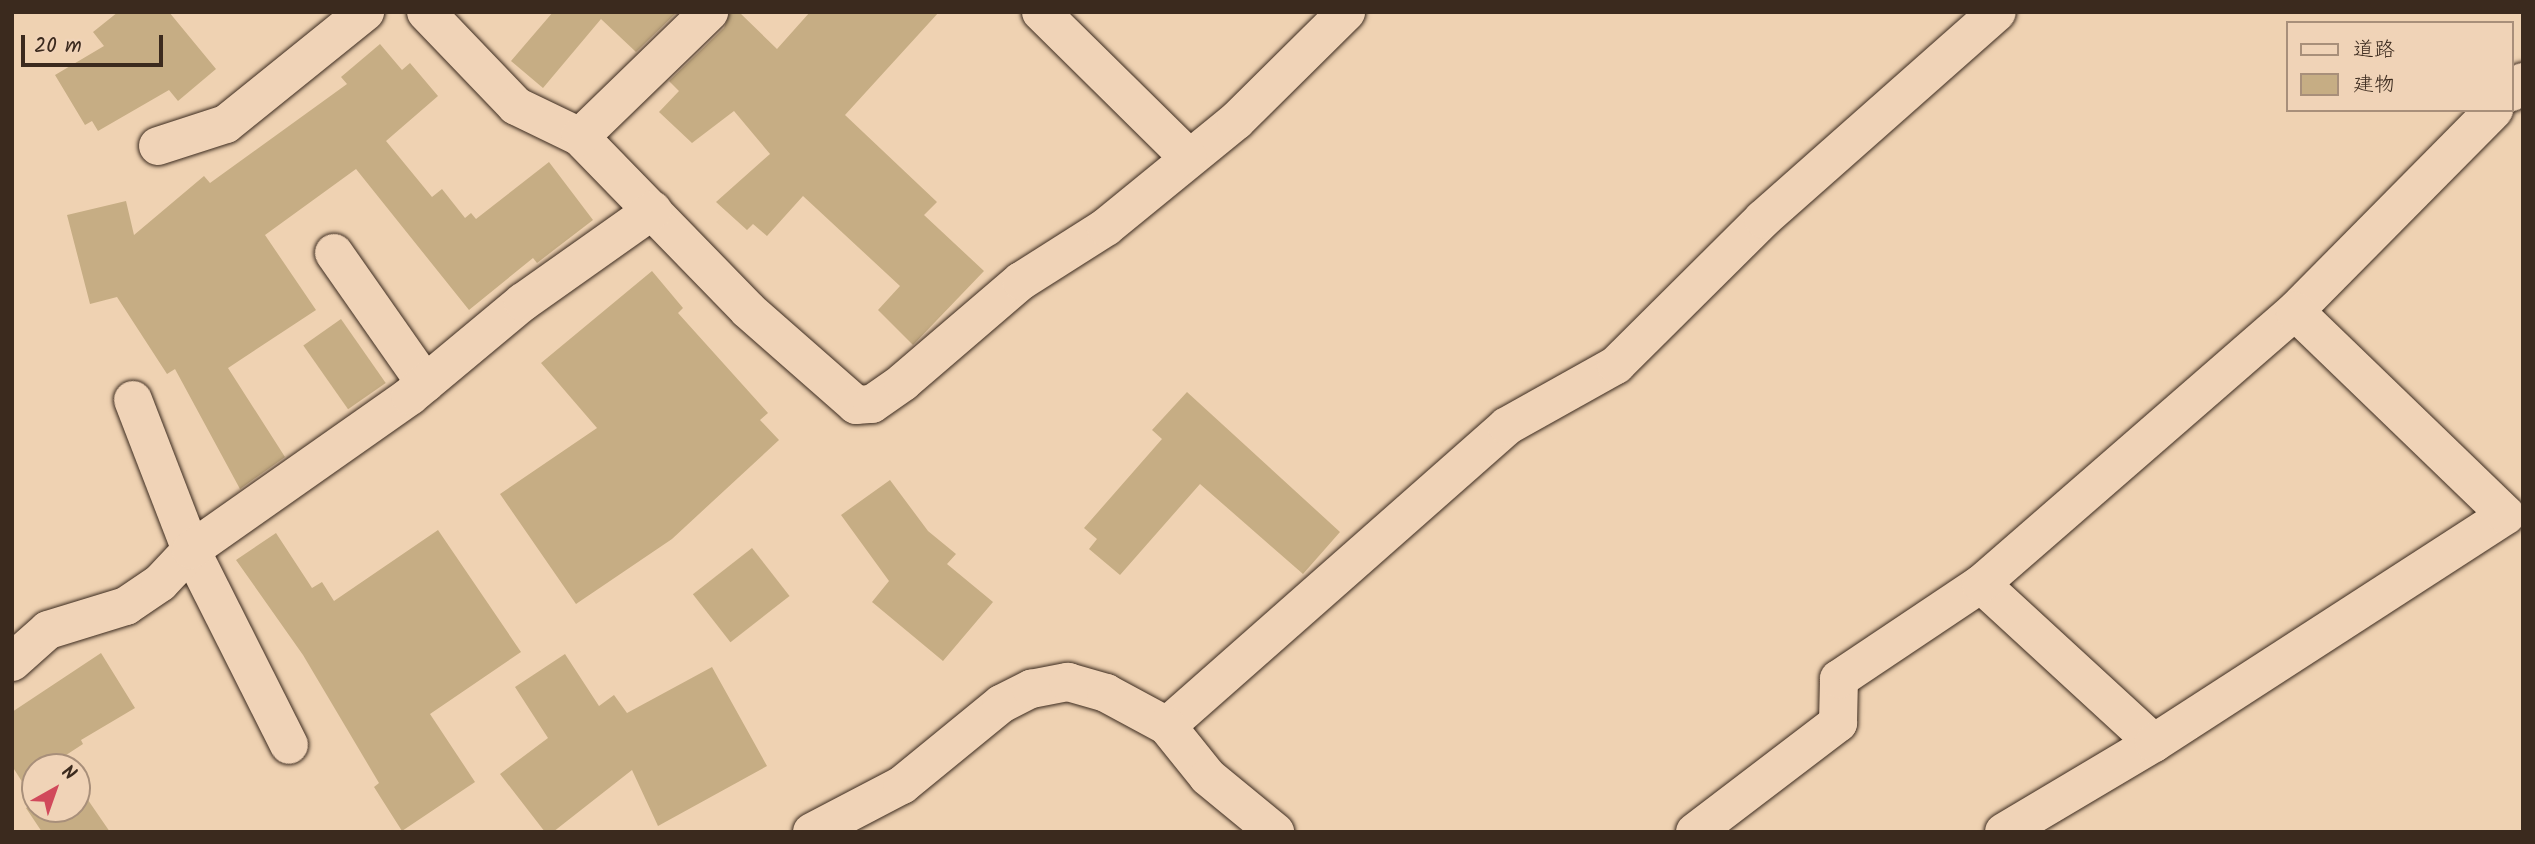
<!DOCTYPE html>
<html>
<head>
<meta charset="utf-8">
<style>
  body { margin:0 }
  #map { position:relative; width:2535px; height:844px; overflow:hidden; background:#efd2b2; font-family:Kalam,"Klee One",sans-serif }
  div>[style] { position:absolute }
  .building>* { inset:0; background:#c6ad84; transform-origin:0 0 }
  .roads { filter:drop-shadow(0 0 2px #3b2a1e) drop-shadow(0 0 2px #3b2a1e) }
  .minor>* { height:38px; margin:-19px; padding:0 19px; transform-origin:19px; border-radius:19px; background:#f0d3b7 }
  span { translate:-50% -50%; white-space:nowrap; text-align:center; line-height:1.15; -webkit-text-stroke:7px #f0d3b7; paint-order:stroke }
  .frame { position:absolute; inset:0; border:14px solid #3b2a1e; pointer-events:none }
  .legend { position:absolute; left:2286px; top:21px; width:228px; height:91px; box-sizing:border-box; background:#f0d3b7; border:2px solid #a88f7a; margin:0; padding:9px 12px; list-style:none; font-size:21px; color:#3b2a1e }
  .legend li { display:flex; align-items:center; gap:14px; height:35px }
  .legend b { width:35px; border:2px solid #a88f7a }
  .north { position:absolute; left:21px; top:753px; width:70px; height:70px; box-sizing:border-box; background:#f0d3b7; border:2px solid #a88f7a; border-radius:50%; rotate:40deg; font-size:19px; font-weight:700; line-height:28px; text-align:center; color:#3b2a1e }
  .north::after { content:''; display:block; margin:auto; width:24px; height:32px; background:#d1495b; clip-path:polygon(50% 0,100% 100%,50% 72%,0 100%) }
  .scale { position:absolute; left:21px; top:35px; width:142px; height:32px; box-sizing:border-box; border:4px solid #3b2a1e; border-top:0; padding-left:9px; font-size:21px; line-height:24px; white-space:nowrap; color:#3b2a1e; -webkit-text-stroke:5px #f0d3b7; paint-order:stroke }
</style>
</head>
<body>
<div id="map">
  <div class="building">
    <div style="clip-path:polygon(118px 12px,169px 12px,216px 69px,178px 101px,169px 90px,98px 131px,92px 121px,85px 125px,55px 75px,104px 46px,93px 32px)"></div>
    <div style="clip-path:polygon(553px 12px,677px 12px,636px 52px,601px 19px,543px 88px,511px 61px)"></div>
    <div style="clip-path:polygon(730px 12px,739px 12px,777px 49px,810px 12px,939px 12px,845px 115px,937px 202px,924px 215px,984px 271px,913px 345px,878px 310px,900px 286px,803px 196px,767px 236px,753px 224px,747px 230px,716px 202px,770px 154px,734px 111px,692px 143px,659px 112px,679px 91px,669px 81px,724px 28px)"></div>
    <div style="clip-path:polygon(380px 44px,402px 70px,410px 63px,438px 96px,386px 141px,432px 197px,442px 189px,465px 218px,471px 213px,476px 219px,549px 162px,593px 220px,537px 263px,533px 258px,469px 310px,356px 169px,265px 235px,316px 310px,228px 368px,285px 457px,240px 489px,175px 369px,167px 374px,117px 297px,90px 304px,67px 215px,126px 201px,134px 235px,204px 176px,210px 183px,347px 84px,341px 77px)"></div>
    <div style="clip-path:polygon(652px 271px,683px 308px,678px 313px,768px 413px,760px 420px,779px 440px,672px 539px,576px 604px,500px 494px,597px 428px,541px 363px)"></div>
    <div style="left:341px;top:319px;width:78px;height:46px;rotate:55deg"></div>
    <div style="clip-path:polygon(1187px 392px,1340px 532px,1303px 574px,1200px 484px,1120px 575px,1089px 549px,1097px 539px,1084px 528px,1162px 439px,1152px 430px)"></div>
    <div style="clip-path:polygon(890px 480px,928px 531px,956px 554px,947px 564px,993px 602px,943px 661px,872px 602px,889px 581px,841px 515px)"></div>
    <div style="clip-path:polygon(438px 530px,521px 652px,430px 714px,475px 782px,402px 831px,374px 787px,379px 783px,303px 655px,236px 560px,276px 533px,312px 588px,322px 582px,334px 601px)"></div>
    <div style="left:752px;top:548px;width:61px;height:75px;rotate:52deg"></div>
    <div style="clip-path:polygon(101px 653px,135px 708px,81px 740px,83px 744px,60px 759px,65px 767px,35px 767px,35px 809px,77px 809px,77px 784px,110px 832px,42px 832px,26px 808px,35px 802px,12px 766px,12px 712px)"></div>
    <div style="clip-path:polygon(565px 654px,599px 706px,614px 695px,627px 713px,712px 667px,767px 766px,658px 826px,632px 770px,553px 832px,545px 832px,500px 774px,548px 738px,515px 687px)"></div>
  </div>
  <div class="roads">
    <div class="minor">
      <div style="left:426px;top:12px;width:130px;rotate:46.2deg"></div>
      <div style="left:516px;top:106px;width:71px;rotate:25.8deg"></div>
      <div style="left:580px;top:137px;width:241px;rotate:45.8deg"></div>
      <div style="left:748px;top:310px;width:144px;rotate:41.3deg"></div>
      <div style="left:856px;top:405px;width:16px;rotate:-4deg"></div>
      <div style="left:872px;top:404px;width:38px;rotate:-35deg"></div>
      <div style="left:903px;top:382px;width:155px;rotate:-40.6deg"></div>
      <div style="left:1021px;top:281px;width:101px;rotate:-32.4deg"></div>
      <div style="left:1106px;top:227px;width:168px;rotate:-39.2deg"></div>
      <div style="left:1236px;top:121px;width:155px;rotate:-44.7deg"></div>
      <div style="left:1041px;top:12px;width:206px;rotate:44.6deg"></div>
      <div style="left:2512px;top:92px;width:15px;rotate:-42deg"></div>
      <div style="left:580px;top:137px;width:180px;rotate:-44.1deg"></div>
      <div style="left:158px;top:146px;width:71px;rotate:-17.9deg"></div>
      <div style="left:226px;top:124px;width:179px;rotate:-38.9deg"></div>
      <div style="left:334px;top:253px;width:159px;rotate:55deg"></div>
      <div style="left:133px;top:400px;width:161px;rotate:68.9deg"></div>
      <div style="left:191px;top:550px;width:218px;rotate:63.3deg"></div>
      <div style="left:1981px;top:584px;width:235px;rotate:42.6deg"></div>
      <div style="left:12px;top:662px;width:48px;rotate:-41.6deg"></div>
      <div style="left:48px;top:630px;width:82px;rotate:-17.1deg"></div>
      <div style="left:126px;top:606px;width:41px;rotate:-34.1deg"></div>
      <div style="left:160px;top:583px;width:45px;rotate:-46.8deg"></div>
      <div style="left:191px;top:550px;width:268px;rotate:-35.1deg"></div>
      <div style="left:410px;top:396px;width:147px;rotate:-39.8deg"></div>
      <div style="left:523px;top:302px;width:159px;rotate:-35.3deg"></div>
      <div style="left:1167px;top:726px;width:453px;rotate:-41.4deg"></div>
      <div style="left:1507px;top:426px;width:125px;rotate:-29.2deg"></div>
      <div style="left:1616px;top:365px;width:207px;rotate:-44.8deg"></div>
      <div style="left:1763px;top:219px;width:312px;rotate:-41.5deg"></div>
      <div style="left:812px;top:832px;width:102px;rotate:-27.6deg"></div>
      <div style="left:902px;top:785px;width:128px;rotate:-39.3deg"></div>
      <div style="left:1001px;top:704px;width:34px;rotate:-27deg"></div>
      <div style="left:1031px;top:689px;width:38px;rotate:-11deg"></div>
      <div style="left:1068px;top:682px;width:40px;rotate:16deg"></div>
      <div style="left:1106px;top:693px;width:69px;rotate:28.4deg"></div>
      <div style="left:1167px;top:726px;width:65px;rotate:51.2deg"></div>
      <div style="left:1208px;top:777px;width:87px;rotate:39.4deg"></div>
      <div style="left:1695px;top:832px;width:180px;rotate:-37.3deg"></div>
      <div style="left:1838px;top:723px;width:44px;rotate:-88.7deg"></div>
      <div style="left:1839px;top:679px;width:171px;rotate:-33.8deg"></div>
      <div style="left:1981px;top:584px;width:416px;rotate:-41deg"></div>
      <div style="left:2295px;top:311px;width:283px;rotate:-45.3deg"></div>
      <div style="left:2004px;top:832px;width:174px;rotate:-30.7deg"></div>
      <div style="left:2154px;top:743px;width:419px;rotate:-32.9deg"></div>
      <div style="left:2506px;top:515px;width:293px;rotate:-136deg"></div>
    </div>
  </div>
  <div class="frame"></div>
  <ul class="legend">
  <li><b style="height:9px;background:#f0d3b7"></b>道路</li>
  <li><b style="height:19px;background:#c6ad84"></b>建物</li>
  </ul>
  <div class="north">N</div>
  <div class="scale">20 m</div>
</div>
</body>
</html>
